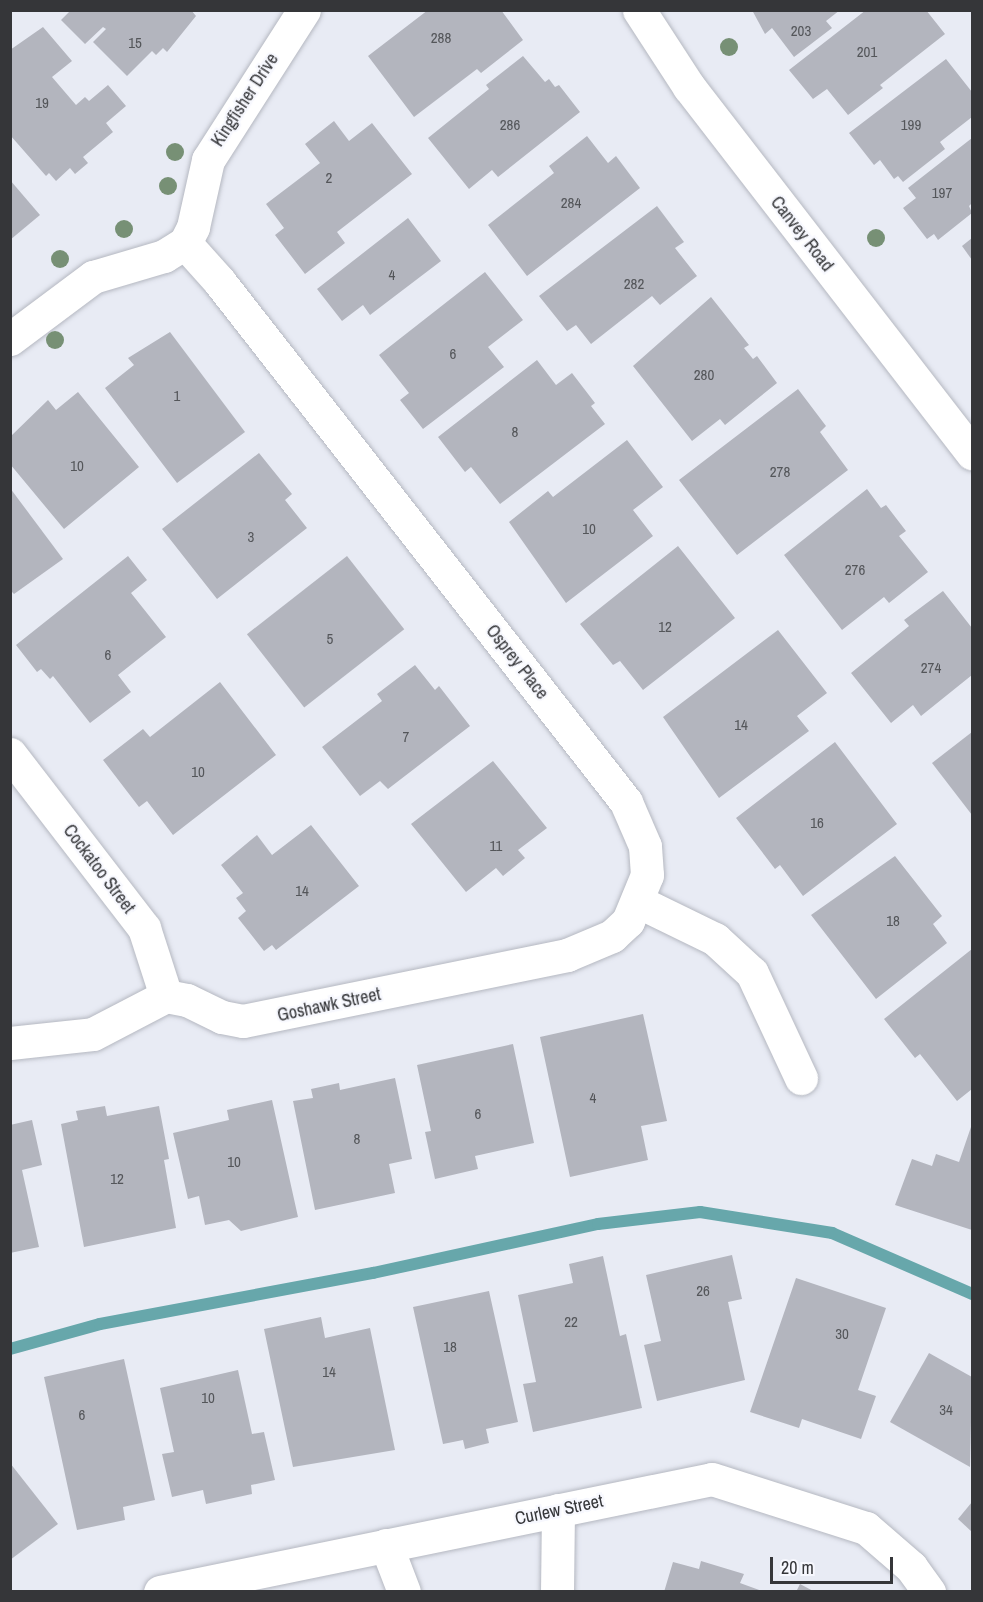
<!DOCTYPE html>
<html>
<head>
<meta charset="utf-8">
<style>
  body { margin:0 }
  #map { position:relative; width:983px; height:1602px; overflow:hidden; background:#e8ebf4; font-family:"Archivo Narrow",sans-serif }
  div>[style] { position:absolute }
  .stream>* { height:12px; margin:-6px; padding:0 6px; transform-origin:6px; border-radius:6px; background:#67a7ab }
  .building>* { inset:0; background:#b3b5be; transform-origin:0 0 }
  .roads { filter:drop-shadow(0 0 2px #b5b8c1) drop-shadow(0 0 2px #b5b8c1) }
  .street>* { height:33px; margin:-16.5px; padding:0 16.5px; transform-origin:16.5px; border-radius:16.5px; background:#fff }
  .trees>* { width:18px; height:18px; margin:-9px; border-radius:50%; background:#779075 }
  span { translate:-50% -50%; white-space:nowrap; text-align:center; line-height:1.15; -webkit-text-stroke:4.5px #f7f8fe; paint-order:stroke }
  .number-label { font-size:15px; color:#54565a }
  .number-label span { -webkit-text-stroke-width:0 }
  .street-label { font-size:18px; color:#353639 }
  .frame { position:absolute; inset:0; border:12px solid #353639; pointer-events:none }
  .scale { position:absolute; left:770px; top:1557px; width:123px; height:27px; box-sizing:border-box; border:3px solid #353639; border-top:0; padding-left:8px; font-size:18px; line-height:21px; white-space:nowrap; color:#353639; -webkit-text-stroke:4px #f7f8fe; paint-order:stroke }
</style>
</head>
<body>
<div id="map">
  <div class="stream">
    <div style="left:10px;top:1349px;width:93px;rotate:-15.5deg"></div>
    <div style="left:100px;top:1324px;width:278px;rotate:-10.6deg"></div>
    <div style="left:373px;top:1273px;width:230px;rotate:-12.3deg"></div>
    <div style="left:598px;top:1224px;width:103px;rotate:-6.7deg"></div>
    <div style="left:700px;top:1212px;width:134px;rotate:9deg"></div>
    <div style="left:832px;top:1233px;width:153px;rotate:23.5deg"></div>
  </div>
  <div class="building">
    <div style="clip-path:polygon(71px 10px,191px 10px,196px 16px,167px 52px,163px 48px,156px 55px,152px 51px,127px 76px,93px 42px,106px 29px,103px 27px,85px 44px,61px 20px)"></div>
    <div style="clip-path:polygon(428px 10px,501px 10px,523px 40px,481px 73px,477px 69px,414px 117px,368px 56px)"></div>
    <div style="clip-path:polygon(752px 10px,840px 10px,826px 21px,832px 28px,794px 57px,772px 28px,765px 34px)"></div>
    <div style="clip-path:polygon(866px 10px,926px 10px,945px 34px,880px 85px,883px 88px,848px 115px,827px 89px,813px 99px,789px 70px)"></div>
    <div style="clip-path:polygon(43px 27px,72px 61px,52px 77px,76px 105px,85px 97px,89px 101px,108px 85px,126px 106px,106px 123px,113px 132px,83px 157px,88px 163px,75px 174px,70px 168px,56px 181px,49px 173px,46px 176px,10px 135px,10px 50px)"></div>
    <div style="clip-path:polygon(523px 56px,545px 82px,549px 79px,555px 87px,559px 85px,580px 112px,498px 177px,492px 170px,469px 189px,428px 138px,489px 89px,486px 85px)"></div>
    <div style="clip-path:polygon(946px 59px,972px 92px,972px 117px,940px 142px,945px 149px,903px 182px,898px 176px,894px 179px,880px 160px,874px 165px,849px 133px)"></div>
    <div style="clip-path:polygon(334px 121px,349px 141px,372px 123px,412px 174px,337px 232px,345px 243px,305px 274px,275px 235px,284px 228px,266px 204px,320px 163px,305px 144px)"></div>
    <div style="clip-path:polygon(587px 136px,608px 163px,616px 156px,640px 188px,527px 276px,488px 225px,554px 173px,549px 166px)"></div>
    <div style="clip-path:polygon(972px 138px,972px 203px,969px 206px,972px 213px,938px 240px,934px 234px,927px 239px,903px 208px,916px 198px,908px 188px)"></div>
    <div style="clip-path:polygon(10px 180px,40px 215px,10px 240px)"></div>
    <div style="clip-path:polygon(657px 206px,684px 242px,675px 248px,697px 276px,660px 305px,652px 296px,591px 344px,576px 325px,567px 331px,539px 296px)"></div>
    <div style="clip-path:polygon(408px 218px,441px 261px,370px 315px,363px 305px,342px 321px,317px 289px)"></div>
    <div style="clip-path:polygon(972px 238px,972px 260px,962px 246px)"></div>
    <div style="clip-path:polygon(485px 272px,523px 320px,488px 347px,504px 367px,423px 429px,400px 400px,409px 393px,379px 355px)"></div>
    <div style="clip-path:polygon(711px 297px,749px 345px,744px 348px,753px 359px,757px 356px,777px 383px,725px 425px,720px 419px,692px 441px,633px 366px)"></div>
    <div style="clip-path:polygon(170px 332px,245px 432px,177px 483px,105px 388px,134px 365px,128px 358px)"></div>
    <div style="clip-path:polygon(537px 360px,556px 385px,572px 373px,595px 403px,591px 406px,605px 424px,500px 504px,471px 467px,465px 472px,438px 437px)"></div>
    <div style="clip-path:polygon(798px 389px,826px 426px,820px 432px,848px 470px,737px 555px,679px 480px)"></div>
    <div style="clip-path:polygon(78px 392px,139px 467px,64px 529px,10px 464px,10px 437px,48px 400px,56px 410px)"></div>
    <div style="clip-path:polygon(627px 440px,663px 487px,633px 510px,653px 536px,566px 603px,509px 522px,548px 491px,553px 497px)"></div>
    <div style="clip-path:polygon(259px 453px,292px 494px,285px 500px,307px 528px,217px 599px,162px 529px)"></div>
    <div style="clip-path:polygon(10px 488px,63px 559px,14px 594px,10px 590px)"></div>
    <div style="clip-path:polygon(867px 489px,881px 508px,886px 505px,906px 531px,899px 536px,928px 572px,889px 603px,884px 597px,842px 630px,784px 555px)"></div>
    <div style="clip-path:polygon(678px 546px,735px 618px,643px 690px,620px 661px,613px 665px,580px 624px)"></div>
    <div style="clip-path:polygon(128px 556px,147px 580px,131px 593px,166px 637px,118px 675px,131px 692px,90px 723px,53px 676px,50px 679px,41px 669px,37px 672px,16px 645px)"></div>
    <div style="left:347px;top:556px;width:93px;height:127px;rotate:52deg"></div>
    <div style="clip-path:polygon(943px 591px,972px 628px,972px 675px,921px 716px,913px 705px,891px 723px,851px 673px,909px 626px,904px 620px)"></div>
    <div style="clip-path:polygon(778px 630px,827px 693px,797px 716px,809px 731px,719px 798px,663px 717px)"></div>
    <div style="clip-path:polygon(415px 665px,435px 690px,439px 686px,470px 726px,388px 789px,380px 781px,360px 796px,322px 747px,382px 701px,377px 694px)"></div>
    <div style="clip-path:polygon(220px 682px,276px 755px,173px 835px,147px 801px,139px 807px,103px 760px,143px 729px,150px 737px)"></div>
    <div style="clip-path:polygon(972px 732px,972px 815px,932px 763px)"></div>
    <div style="clip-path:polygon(835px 742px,897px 824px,803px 896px,780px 865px,775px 869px,736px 818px)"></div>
    <div style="clip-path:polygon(493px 761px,547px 828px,518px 850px,525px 858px,503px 876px,496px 868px,466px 892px,411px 824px)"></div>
    <div style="clip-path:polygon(311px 825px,359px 886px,276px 950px,272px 945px,264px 951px,238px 918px,246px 911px,236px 898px,243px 893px,221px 865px,257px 835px,272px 855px)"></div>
    <div style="clip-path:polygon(895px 856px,942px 916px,933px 924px,947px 943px,876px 999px,811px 915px)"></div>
    <div style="clip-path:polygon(972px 949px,972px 1089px,957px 1101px,920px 1054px,915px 1058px,884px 1019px)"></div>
    <div style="clip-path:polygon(643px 1014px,667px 1121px,641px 1126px,648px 1160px,570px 1177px,540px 1037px)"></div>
    <div style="clip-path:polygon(513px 1044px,534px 1143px,475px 1156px,478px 1169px,435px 1179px,425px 1132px,431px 1131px,417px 1065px)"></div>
    <div style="clip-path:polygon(395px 1078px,412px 1159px,389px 1164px,395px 1193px,315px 1210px,293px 1101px,313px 1098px,311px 1089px,339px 1083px,340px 1090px)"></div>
    <div style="clip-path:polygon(272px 1100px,298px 1217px,241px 1231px,229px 1220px,205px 1225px,199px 1196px,188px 1199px,173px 1133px,229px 1120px,227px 1110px)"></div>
    <div style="clip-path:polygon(105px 1106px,107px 1116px,159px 1106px,169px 1159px,164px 1160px,176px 1228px,84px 1247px,61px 1124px,78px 1120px,76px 1111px)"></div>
    <div style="clip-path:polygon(32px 1120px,42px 1165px,22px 1170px,39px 1247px,10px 1253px,10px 1125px)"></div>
    <div style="clip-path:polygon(972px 1124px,972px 1230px,895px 1205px,912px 1159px,932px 1166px,936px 1154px,959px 1162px)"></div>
    <div style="clip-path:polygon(732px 1255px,742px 1299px,728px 1302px,745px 1380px,657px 1401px,644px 1345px,661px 1341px,646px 1275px)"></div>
    <div style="clip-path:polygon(603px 1256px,620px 1336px,626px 1334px,642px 1408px,533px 1432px,523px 1384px,536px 1382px,518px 1295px,573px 1283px,569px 1264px)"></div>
    <div style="clip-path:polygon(796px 1278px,886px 1308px,858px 1390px,876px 1396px,861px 1439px,802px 1419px,799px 1428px,750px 1412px)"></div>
    <div style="clip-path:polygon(489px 1291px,518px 1422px,486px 1429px,489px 1443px,465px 1449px,463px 1440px,443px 1444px,413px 1307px)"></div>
    <div style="clip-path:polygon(321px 1317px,325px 1338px,370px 1328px,395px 1450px,293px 1467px,264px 1329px)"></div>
    <div style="clip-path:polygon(929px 1353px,972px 1377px,970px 1467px,890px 1422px)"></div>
    <div style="clip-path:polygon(124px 1359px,155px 1500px,123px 1507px,125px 1520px,77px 1530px,44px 1377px)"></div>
    <div style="clip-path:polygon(238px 1370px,252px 1434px,264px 1432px,275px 1480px,251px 1485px,252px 1494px,206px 1504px,203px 1490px,172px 1497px,162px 1454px,174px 1452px,160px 1388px)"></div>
    <div style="clip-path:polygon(10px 1463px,58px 1524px,10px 1560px)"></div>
    <div style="clip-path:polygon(972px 1502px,972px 1532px,958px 1519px)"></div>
    <div style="clip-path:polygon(701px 1561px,744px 1574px,740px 1583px,765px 1592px,664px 1592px,673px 1562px,699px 1569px)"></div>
    <div style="clip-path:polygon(800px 1584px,815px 1592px,796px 1592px)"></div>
  </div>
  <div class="roads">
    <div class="street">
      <div style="left:639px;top:10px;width:92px;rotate:57deg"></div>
      <div style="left:689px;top:87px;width:463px;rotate:52.3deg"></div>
      <div style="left:10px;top:339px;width:104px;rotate:-36.8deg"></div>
      <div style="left:93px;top:277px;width:74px;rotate:-16.5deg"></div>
      <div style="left:164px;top:256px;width:25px;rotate:-32deg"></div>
      <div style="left:185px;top:243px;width:18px;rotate:-63deg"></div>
      <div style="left:193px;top:227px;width:69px;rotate:-77.4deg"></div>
      <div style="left:208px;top:160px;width:178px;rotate:-57.4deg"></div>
      <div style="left:10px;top:754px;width:220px;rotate:52.4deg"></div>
      <div style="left:144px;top:928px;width:71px;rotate:72.1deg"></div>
      <div style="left:639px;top:902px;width:85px;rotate:26deg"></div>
      <div style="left:715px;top:939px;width:50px;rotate:42.6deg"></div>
      <div style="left:752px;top:973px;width:116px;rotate:65deg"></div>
      <div style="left:10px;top:1043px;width:83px;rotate:-6.2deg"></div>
      <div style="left:93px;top:1034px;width:82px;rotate:-27.5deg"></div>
      <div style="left:166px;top:996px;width:21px;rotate:11deg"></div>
      <div style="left:187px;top:1000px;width:39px;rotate:26deg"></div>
      <div style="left:222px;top:1017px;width:21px;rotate:11deg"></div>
      <div style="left:243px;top:1021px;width:331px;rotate:-11.5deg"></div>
      <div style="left:567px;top:955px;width:49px;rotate:-22.9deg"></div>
      <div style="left:612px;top:936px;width:22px;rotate:-43deg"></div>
      <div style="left:628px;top:921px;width:50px;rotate:-67.6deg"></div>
      <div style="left:647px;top:875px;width:29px;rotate:-94deg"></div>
      <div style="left:645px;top:846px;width:48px;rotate:-113.4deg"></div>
      <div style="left:626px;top:802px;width:661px;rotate:-128deg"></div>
      <div style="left:219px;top:281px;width:51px;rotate:-131.8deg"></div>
      <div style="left:386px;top:1545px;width:50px;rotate:69deg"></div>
      <div style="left:160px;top:1592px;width:563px;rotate:-11.57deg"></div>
      <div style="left:712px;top:1479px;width:162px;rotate:17.7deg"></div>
      <div style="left:866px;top:1528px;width:60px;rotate:40.9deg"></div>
      <div style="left:911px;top:1567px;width:31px;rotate:54deg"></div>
      <div style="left:557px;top:1592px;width:82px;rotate:-89.3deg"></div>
    </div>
  </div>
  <div class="trees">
    <div style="left:729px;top:47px"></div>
    <div style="left:175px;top:152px"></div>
    <div style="left:168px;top:186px"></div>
    <div style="left:124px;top:229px"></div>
    <div style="left:876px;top:238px"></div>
    <div style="left:60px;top:259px"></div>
    <div style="left:55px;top:340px"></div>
  </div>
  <div class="number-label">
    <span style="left:801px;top:31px">203</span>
    <span style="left:441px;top:38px">288</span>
    <span style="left:135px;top:43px">15</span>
    <span style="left:867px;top:52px">201</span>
    <span style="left:42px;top:103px">19</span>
    <span style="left:510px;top:125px">286</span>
    <span style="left:911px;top:125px">199</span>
    <span style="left:329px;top:178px">2</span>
    <span style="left:942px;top:193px">197</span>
    <span style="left:571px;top:203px">284</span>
    <span style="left:392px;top:275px">4</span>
    <span style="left:634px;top:284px">282</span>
    <span style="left:453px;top:354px">6</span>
    <span style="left:704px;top:375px">280</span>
    <span style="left:177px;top:396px">1</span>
    <span style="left:515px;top:432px">8</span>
    <span style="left:77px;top:466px">10</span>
    <span style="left:780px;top:472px">278</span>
    <span style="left:589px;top:529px">10</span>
    <span style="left:251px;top:537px">3</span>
    <span style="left:855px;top:570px">276</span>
    <span style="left:665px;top:627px">12</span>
    <span style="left:330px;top:639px">5</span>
    <span style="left:108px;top:655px">6</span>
    <span style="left:931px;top:668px">274</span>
    <span style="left:741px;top:725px">14</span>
    <span style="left:406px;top:737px">7</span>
    <span style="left:198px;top:772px">10</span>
    <span style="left:817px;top:823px">16</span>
    <span style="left:496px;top:846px">11</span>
    <span style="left:302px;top:891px">14</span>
    <span style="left:893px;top:921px">18</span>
    <span style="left:593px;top:1098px">4</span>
    <span style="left:478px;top:1114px">6</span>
    <span style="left:357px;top:1139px">8</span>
    <span style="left:234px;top:1162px">10</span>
    <span style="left:117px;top:1179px">12</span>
    <span style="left:703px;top:1291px">26</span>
    <span style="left:571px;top:1322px">22</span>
    <span style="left:842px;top:1334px">30</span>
    <span style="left:450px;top:1347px">18</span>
    <span style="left:329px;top:1372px">14</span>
    <span style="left:208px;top:1398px">10</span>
    <span style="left:946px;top:1410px">34</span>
    <span style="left:82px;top:1415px">6</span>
  </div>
  <div class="street-label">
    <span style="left:245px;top:100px;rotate:-57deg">Kingfisher Drive</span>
    <span style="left:802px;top:234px;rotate:52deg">Canvey Road</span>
    <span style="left:517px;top:662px;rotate:52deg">Osprey Place</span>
    <span style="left:99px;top:869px;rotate:53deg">Cockatoo Street</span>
    <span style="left:329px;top:1005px;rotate:-12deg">Goshawk Street</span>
    <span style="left:559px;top:1510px;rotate:-12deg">Curlew Street</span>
  </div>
  <div class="frame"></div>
  <div class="scale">20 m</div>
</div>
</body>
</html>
